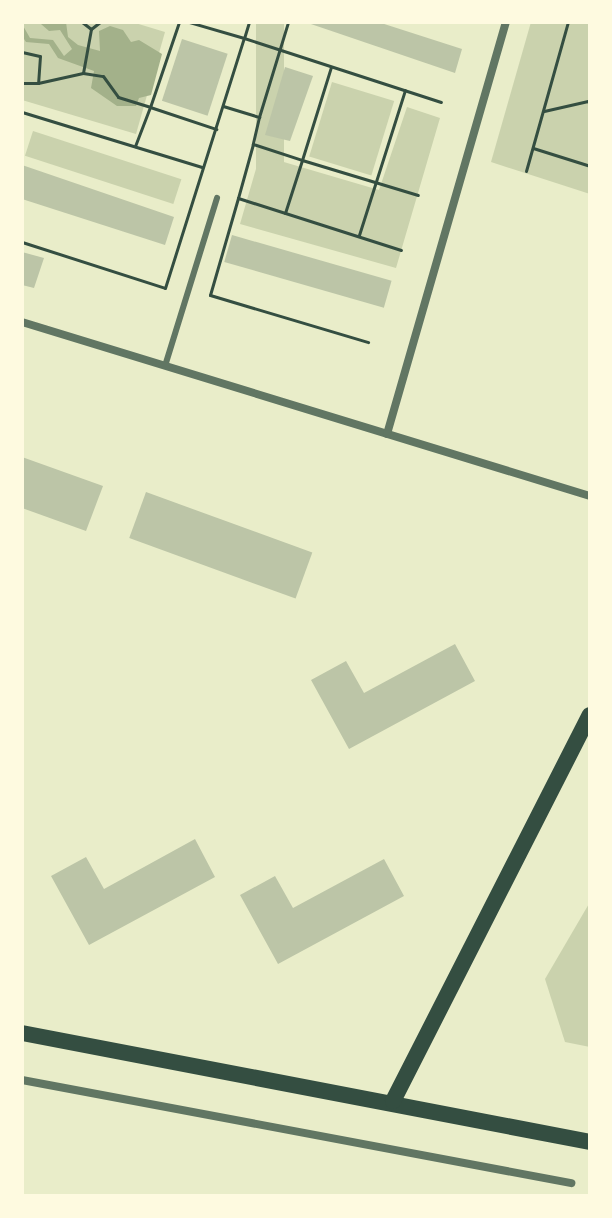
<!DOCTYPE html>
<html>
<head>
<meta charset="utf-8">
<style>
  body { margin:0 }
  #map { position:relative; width:612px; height:1218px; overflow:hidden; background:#e9edc9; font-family:"Golos Text",sans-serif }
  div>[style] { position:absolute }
  .green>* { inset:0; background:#cad2ad; transform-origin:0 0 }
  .water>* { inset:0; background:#a3b18a }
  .building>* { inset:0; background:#bcc5a7; transform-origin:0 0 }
  .path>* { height:3px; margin:-1.5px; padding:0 1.5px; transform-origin:1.5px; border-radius:1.5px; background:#344e41 }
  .service>* { height:6px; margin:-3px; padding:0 3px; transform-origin:3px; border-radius:3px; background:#617663 }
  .minor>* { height:8px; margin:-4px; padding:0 4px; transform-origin:4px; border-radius:4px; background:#617663 }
  .secondary>* { height:16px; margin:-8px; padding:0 8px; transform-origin:8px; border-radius:8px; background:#344e41 }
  span { translate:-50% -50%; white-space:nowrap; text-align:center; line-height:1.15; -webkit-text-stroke:7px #fefae0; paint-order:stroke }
  .frame { position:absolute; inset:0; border:24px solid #fefae0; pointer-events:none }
</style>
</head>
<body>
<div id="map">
  <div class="green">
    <div style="clip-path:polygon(22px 22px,132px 22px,165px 32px,136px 134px,22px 100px)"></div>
    <div style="left:256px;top:22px;width:28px;height:168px"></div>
    <div style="clip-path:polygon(531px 22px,590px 22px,590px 194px,491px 162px)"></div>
    <div style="left:332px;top:82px;width:65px;height:78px;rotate:17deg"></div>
    <div style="clip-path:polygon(407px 107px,440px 118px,396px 268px,240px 224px,260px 155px,379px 190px)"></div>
    <div style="left:33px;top:131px;width:156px;height:26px;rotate:18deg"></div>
    <div style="clip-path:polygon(590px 902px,590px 1047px,565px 1042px,545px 979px)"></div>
  </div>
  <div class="water">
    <div style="clip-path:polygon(66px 22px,68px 37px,78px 45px,100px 51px,99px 31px,110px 26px,123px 30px,131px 42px,139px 40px,162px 54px,151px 95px,139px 98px,136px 106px,117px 106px,91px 88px,94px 71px,58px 58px,49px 44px,26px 42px,22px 36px,22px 24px,30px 38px,53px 40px,64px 56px,72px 49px,60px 30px,49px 31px,41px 24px)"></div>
  </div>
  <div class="building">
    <div style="clip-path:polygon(305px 22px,378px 22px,462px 49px,455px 73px)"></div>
    <div style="left:182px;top:39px;width:48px;height:65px;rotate:18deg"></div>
    <div style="clip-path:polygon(285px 67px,313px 76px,290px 141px,265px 135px)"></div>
    <div style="clip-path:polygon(22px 165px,174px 217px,165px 245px,22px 199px)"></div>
    <div style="left:232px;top:235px;width:166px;height:28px;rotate:16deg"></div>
    <div style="clip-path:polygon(22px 252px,44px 258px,34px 288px,22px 285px)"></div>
    <div style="clip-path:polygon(22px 457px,103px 486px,86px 531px,22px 508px)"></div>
    <div style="left:146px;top:492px;width:177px;height:49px;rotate:20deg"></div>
    <div style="clip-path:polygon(455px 644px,475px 681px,349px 749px,311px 680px,346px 661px,364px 693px)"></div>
    <div style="clip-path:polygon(195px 839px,215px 877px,89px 945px,51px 876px,86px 857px,104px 889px)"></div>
    <div style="clip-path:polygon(384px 859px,404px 896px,278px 964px,240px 895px,275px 876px,293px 908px)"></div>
  </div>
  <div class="path">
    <div style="left:82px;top:22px;width:11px;rotate:38deg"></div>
    <div style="left:179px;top:22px;width:90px;rotate:108.8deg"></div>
    <div style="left:150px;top:107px;width:70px;rotate:18.4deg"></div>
    <div style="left:249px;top:22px;width:17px;rotate:107deg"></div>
    <div style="left:244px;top:38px;width:207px;rotate:18deg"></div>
    <div style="left:22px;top:52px;width:18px;rotate:13deg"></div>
    <div style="left:40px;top:56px;width:27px;rotate:94deg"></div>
    <div style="left:38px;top:83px;width:46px;rotate:-12.5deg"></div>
    <div style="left:83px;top:73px;width:20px;rotate:9deg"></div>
    <div style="left:103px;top:76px;width:26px;rotate:54deg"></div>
    <div style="left:118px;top:97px;width:34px;rotate:17deg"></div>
    <div style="left:150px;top:107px;width:42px;rotate:111deg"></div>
    <div style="left:83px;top:73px;width:45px;rotate:-79.7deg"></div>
    <div style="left:91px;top:29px;width:11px;rotate:-38deg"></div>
    <div style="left:22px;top:83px;width:16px"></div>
    <div style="left:223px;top:106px;width:38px;rotate:17deg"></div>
    <div style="left:259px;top:117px;width:99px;rotate:-73deg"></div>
    <div style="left:544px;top:111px;width:45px;rotate:-12.8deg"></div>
    <div style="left:588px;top:101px;width:4px;rotate:63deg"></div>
    <div style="left:22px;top:112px;width:188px;rotate:17deg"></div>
    <div style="left:259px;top:117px;width:28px;rotate:103deg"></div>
    <div style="left:253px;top:144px;width:52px;rotate:18.1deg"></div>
    <div style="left:302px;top:160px;width:97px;rotate:-72.7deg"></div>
    <div style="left:253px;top:144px;width:56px;rotate:105.5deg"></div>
    <div style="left:238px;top:198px;width:171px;rotate:17.7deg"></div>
    <div style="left:533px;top:148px;width:60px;rotate:17.5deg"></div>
    <div style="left:526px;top:171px;width:155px;rotate:-74.3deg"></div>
    <div style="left:238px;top:198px;width:101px;rotate:106.1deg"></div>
    <div style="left:210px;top:295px;width:165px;rotate:16.6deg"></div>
    <div style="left:285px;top:213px;width:56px;rotate:-72.2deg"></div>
    <div style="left:302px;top:160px;width:121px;rotate:16.8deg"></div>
    <div style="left:359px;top:235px;width:152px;rotate:-72.4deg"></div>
    <div style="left:22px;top:242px;width:150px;rotate:17.8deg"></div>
    <div style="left:165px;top:288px;width:262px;rotate:-72.5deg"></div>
    <div style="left:244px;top:38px;width:57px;rotate:-163.8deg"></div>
  </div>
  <div class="service">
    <div style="left:165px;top:366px;width:176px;rotate:-72.8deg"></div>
  </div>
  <div class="minor">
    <div style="left:22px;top:322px;width:594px;rotate:17.03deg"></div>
    <div style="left:387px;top:434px;width:429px;rotate:-73.9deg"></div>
    <div style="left:22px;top:1080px;width:559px;rotate:10.63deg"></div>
  </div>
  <div class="secondary">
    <div style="left:22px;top:1033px;width:578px;rotate:10.86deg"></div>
    <div style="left:393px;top:1101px;width:433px;rotate:-63deg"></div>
  </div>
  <div class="frame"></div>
</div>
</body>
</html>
